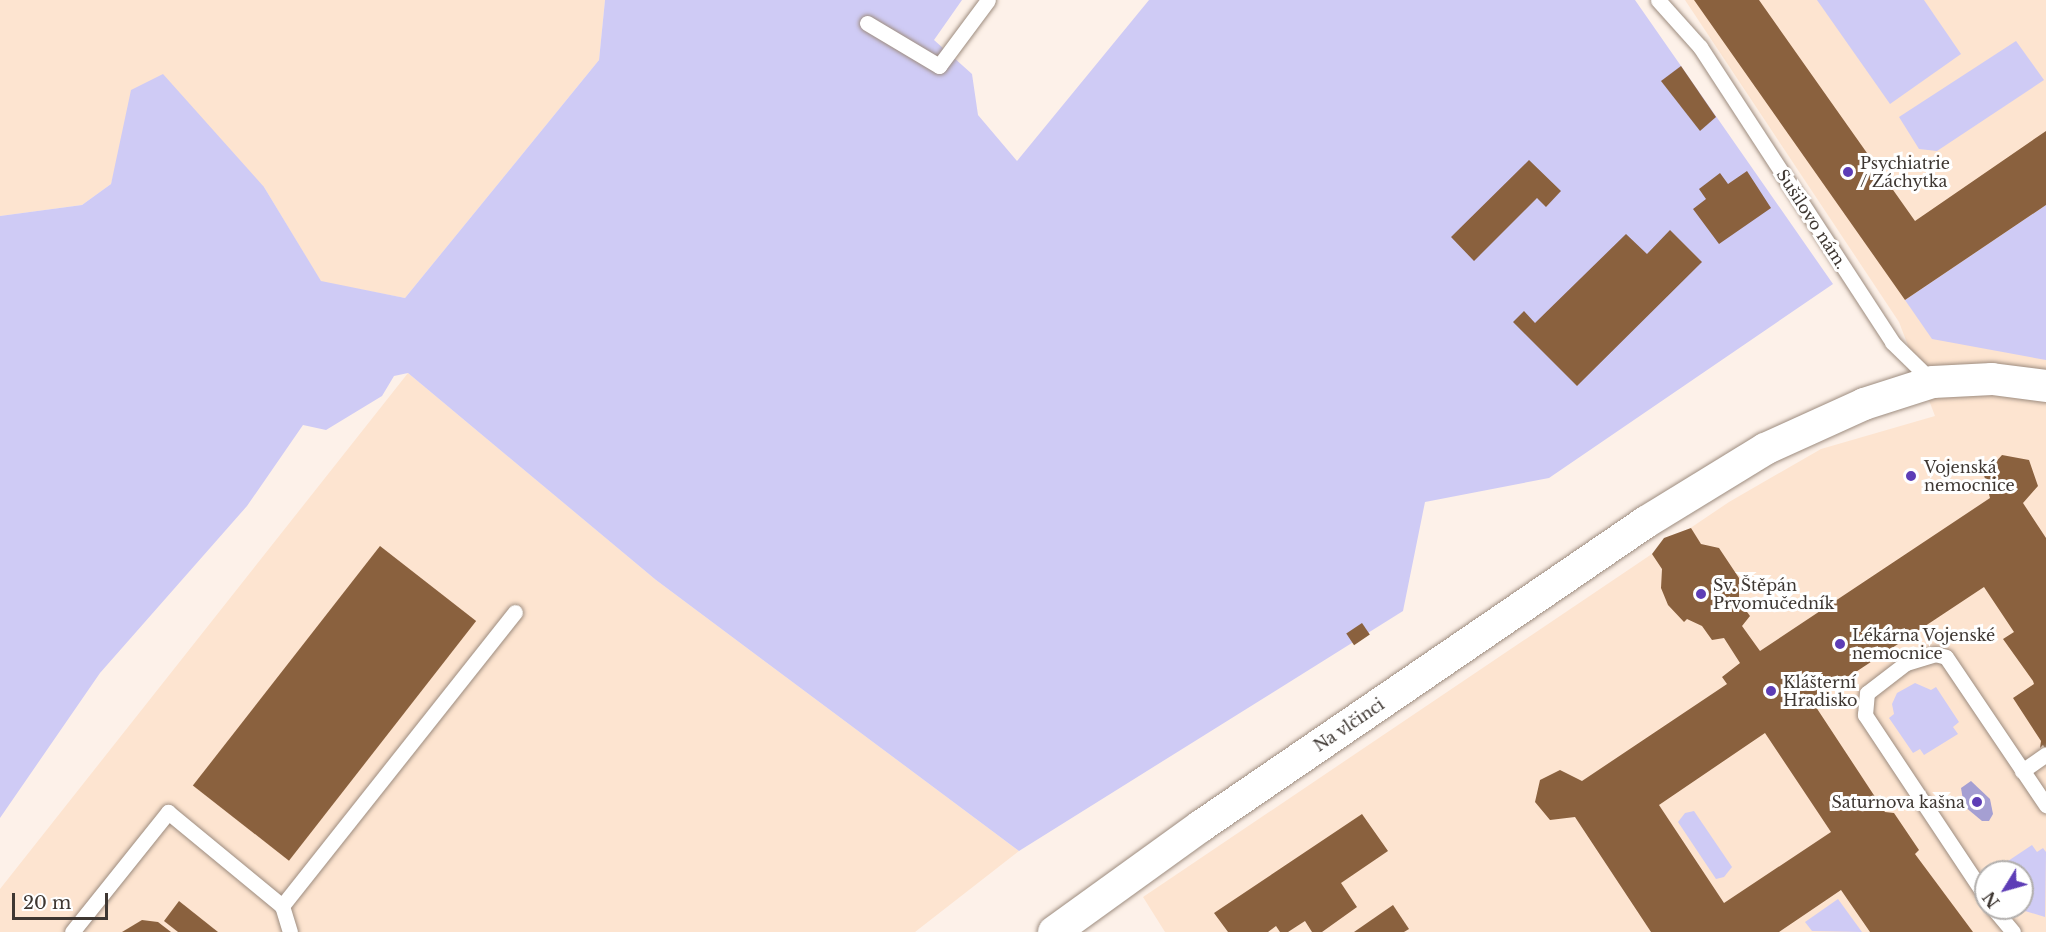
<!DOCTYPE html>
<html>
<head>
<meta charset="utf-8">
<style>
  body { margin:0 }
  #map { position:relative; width:2046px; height:932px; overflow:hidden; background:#fdf1e9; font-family:"Libre Baskerville",serif }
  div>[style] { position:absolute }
  .built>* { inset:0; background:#fde4d0 }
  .green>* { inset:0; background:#cfcbf5 }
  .water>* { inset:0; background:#a59fd2 }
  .building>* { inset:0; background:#8a613e; transform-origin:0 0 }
  .roads { filter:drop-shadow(0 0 2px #9d8c7f) drop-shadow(0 0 2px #9d8c7f) }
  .service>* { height:15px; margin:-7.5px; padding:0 7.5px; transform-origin:7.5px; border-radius:7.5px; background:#fff }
  .minor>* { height:32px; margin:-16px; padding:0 16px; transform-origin:16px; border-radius:16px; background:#fff }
  .dots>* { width:16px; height:16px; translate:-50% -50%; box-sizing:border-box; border:3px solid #fff; border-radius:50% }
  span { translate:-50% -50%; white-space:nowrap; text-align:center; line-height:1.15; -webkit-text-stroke:6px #fff; paint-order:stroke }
  .poi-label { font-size:16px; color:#3e3732 }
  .left { translate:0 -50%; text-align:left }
  .right { translate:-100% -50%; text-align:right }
  .street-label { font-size:16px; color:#3e3732 }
  .north { position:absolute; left:1974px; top:860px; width:60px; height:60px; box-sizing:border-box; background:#fff; border:2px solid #b2afad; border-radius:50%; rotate:233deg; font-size:16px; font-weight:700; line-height:24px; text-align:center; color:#3e3732 }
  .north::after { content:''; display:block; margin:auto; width:21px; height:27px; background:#5d3db6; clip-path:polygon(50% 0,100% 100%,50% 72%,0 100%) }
  .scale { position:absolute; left:12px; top:893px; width:96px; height:27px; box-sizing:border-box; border:3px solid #3e3732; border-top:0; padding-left:8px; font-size:18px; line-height:21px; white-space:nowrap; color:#3e3732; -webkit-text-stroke:4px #fff; paint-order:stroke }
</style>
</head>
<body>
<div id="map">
  <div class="built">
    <div style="clip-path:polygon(0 0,605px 0,599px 60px,405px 298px,321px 282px,264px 187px,121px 147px,111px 184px,82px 205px,0 216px)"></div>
    <div style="clip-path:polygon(evenodd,1685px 0,2046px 0,2046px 932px,1165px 932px,1143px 897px,1729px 502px,1821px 449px,1935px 416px,1899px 322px,1685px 0,1986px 872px,2022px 872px,2022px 908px,1986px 908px,1986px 872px)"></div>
    <div style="clip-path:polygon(408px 373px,656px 580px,1019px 851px,915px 932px,0 932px,0 889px)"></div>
  </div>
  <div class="green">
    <div style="clip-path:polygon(605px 0,962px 0,934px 40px,972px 74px,978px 115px,1017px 161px,1149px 0,1635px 0,1833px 284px,1549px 478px,1425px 502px,1403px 611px,1019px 851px,656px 580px,408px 373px,394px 376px,382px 396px,326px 430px,303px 425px,247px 506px,100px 673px,0 818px,0 216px,82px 205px,111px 184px,131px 90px,163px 74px,264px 187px,321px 281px,405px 298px,599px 60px)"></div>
    <div style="clip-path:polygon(1817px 0,1924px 0,1961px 54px,1890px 104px)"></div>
    <div style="clip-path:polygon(2016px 41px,2044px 80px,1937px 151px,1919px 149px,1899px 117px)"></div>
    <div style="clip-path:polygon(2046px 205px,2046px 360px,1932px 339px,1905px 300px)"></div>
    <div style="clip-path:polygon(1915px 683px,1931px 690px,1936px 687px,1959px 722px,1953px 727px,1958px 734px,1924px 755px,1920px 749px,1913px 753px,1889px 718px,1894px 714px,1892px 704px,1897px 693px)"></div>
    <div style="clip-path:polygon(1694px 811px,1732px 867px,1724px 877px,1716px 879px,1678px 822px,1685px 813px)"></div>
    <div style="clip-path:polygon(2032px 845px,2037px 852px,2043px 848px,2046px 852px,2045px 917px,2025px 911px,2020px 914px,2016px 908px,2022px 908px,2022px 872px,2002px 872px,1999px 867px)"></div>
    <div style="clip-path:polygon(1838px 899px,1862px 932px,1812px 931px,1805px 922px)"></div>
  </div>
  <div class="water">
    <div style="clip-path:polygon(1971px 781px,1990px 799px,1993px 814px,1989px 821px,1982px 821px,1964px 806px,1961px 788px)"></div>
  </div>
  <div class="building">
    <div style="clip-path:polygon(1694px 0,1759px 0,1915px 221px,2046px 131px,2046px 205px,1905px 300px)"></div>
    <div style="clip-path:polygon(1681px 66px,1716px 117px,1700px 131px,1661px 81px)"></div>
    <div style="clip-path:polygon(1529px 160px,1561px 191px,1546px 207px,1537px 198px,1474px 261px,1451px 237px)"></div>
    <div style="clip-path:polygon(1747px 171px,1771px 208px,1719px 244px,1693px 209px,1706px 199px,1699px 189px,1720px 173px,1728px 184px)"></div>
    <div style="clip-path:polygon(1670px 230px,1702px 262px,1577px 386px,1513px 322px,1524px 311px,1535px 323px,1626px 234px,1647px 254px)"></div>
    <div style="clip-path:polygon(evenodd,2002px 455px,2029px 460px,2038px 486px,2023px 503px,2046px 538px,2046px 750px,2043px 745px,2040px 748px,2041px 741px,2013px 698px,2034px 684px,2033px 681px,2003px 639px,2014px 632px,1984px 587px,1812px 701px,1885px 812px,1894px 813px,1919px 850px,1915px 854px,1973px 932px,1870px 932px,1841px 890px,1779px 932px,1651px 932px,1575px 817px,1550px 820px,1535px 802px,1540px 780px,1560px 770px,1582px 781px,1727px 684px,1722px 677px,1740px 663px,1724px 638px,1712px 640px,1702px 626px,1687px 619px,1684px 622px,1668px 605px,1661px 588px,1662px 569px,1652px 554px,1664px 538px,1691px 528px,1701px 544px,1719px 548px,1739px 578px,1739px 601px,1750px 616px,1742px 626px,1760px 651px,1990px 498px,1984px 475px,2002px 455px,1765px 733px,1831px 832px,1724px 903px,1659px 805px,1765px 733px)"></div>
    <div style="left:380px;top:546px;width:122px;height:304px;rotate:38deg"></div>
    <div style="left:1362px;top:623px;width:14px;height:19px;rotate:56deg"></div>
    <div style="clip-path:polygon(1362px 814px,1388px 851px,1341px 883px,1357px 907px,1322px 932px,1312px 932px,1305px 921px,1288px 932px,1280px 932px,1276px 926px,1268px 932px,1228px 932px,1214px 913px)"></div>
    <div style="clip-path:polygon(179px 901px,218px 932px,178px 932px,164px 921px)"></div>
    <div style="clip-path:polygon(1393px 905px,1409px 929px,1404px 932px,1354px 932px)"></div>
    <div style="clip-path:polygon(142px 920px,158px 922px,171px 932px,122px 932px)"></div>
  </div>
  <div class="roads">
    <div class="service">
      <div style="left:1658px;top:0;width:63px;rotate:48.2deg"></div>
      <div style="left:1700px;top:47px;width:352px;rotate:56.9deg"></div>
      <div style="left:1892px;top:342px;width:57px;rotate:44.3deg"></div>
      <div style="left:867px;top:23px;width:84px;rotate:30.8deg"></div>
      <div style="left:939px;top:66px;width:82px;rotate:-53.4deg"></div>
      <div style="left:2022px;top:771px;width:29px;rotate:-35deg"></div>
      <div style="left:1986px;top:897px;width:219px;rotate:-123.6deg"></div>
      <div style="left:1865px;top:715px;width:22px;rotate:-85deg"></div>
      <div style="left:1867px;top:693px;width:49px;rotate:-37.6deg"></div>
      <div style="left:1906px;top:663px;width:30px;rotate:-17deg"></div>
      <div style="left:1935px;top:654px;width:11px;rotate:15deg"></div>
      <div style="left:1946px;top:657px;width:179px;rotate:56deg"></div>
      <div style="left:1993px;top:908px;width:31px;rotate:50deg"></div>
      <div style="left:72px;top:932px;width:154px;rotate:-51.3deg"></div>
      <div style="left:168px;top:812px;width:148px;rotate:39.5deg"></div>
      <div style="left:290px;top:932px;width:27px;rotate:-107deg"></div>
      <div style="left:282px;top:906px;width:375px;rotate:-51.6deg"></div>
    </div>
    <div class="minor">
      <div style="left:1054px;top:932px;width:181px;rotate:-35.8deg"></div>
      <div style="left:1201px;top:826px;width:539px;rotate:-34.34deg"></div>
      <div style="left:1646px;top:522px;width:140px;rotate:-31.5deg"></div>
      <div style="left:1765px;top:449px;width:109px;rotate:-24.4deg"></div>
      <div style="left:1864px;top:404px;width:72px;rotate:-17.7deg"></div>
      <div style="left:1933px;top:382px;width:59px;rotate:-2.9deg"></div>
      <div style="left:1992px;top:379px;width:54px;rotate:7.4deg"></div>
    </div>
  </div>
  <div class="dots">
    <div style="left:1848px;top:172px;background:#5d3db6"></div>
    <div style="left:1911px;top:476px;background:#5d3db6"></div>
    <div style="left:1701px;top:594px;background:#5d3db6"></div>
    <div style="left:1840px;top:644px;background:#5d3db6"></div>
    <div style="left:1771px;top:691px;background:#5d3db6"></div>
    <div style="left:1977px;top:802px;background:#5d3db6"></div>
  </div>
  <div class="poi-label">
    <span class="left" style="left:1860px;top:172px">Psychiatrie<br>/ Záchytka</span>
    <span class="left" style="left:1924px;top:476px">Vojenská<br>nemocnice</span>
    <span class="left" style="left:1713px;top:594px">Sv. Štěpán<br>Prvomučedník</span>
    <span class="left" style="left:1852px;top:644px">Lékárna Vojenské<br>nemocnice</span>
    <span class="left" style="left:1783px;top:691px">Klášterní<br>Hradisko</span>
    <span class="right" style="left:1965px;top:802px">Saturnova kašna</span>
  </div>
  <div class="street-label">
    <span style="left:1812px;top:219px;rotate:57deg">Sušilovo nám.</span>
    <span style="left:1349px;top:725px;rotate:-34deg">Na vlčinci</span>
  </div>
  <div class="north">N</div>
  <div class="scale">20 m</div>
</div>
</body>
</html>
